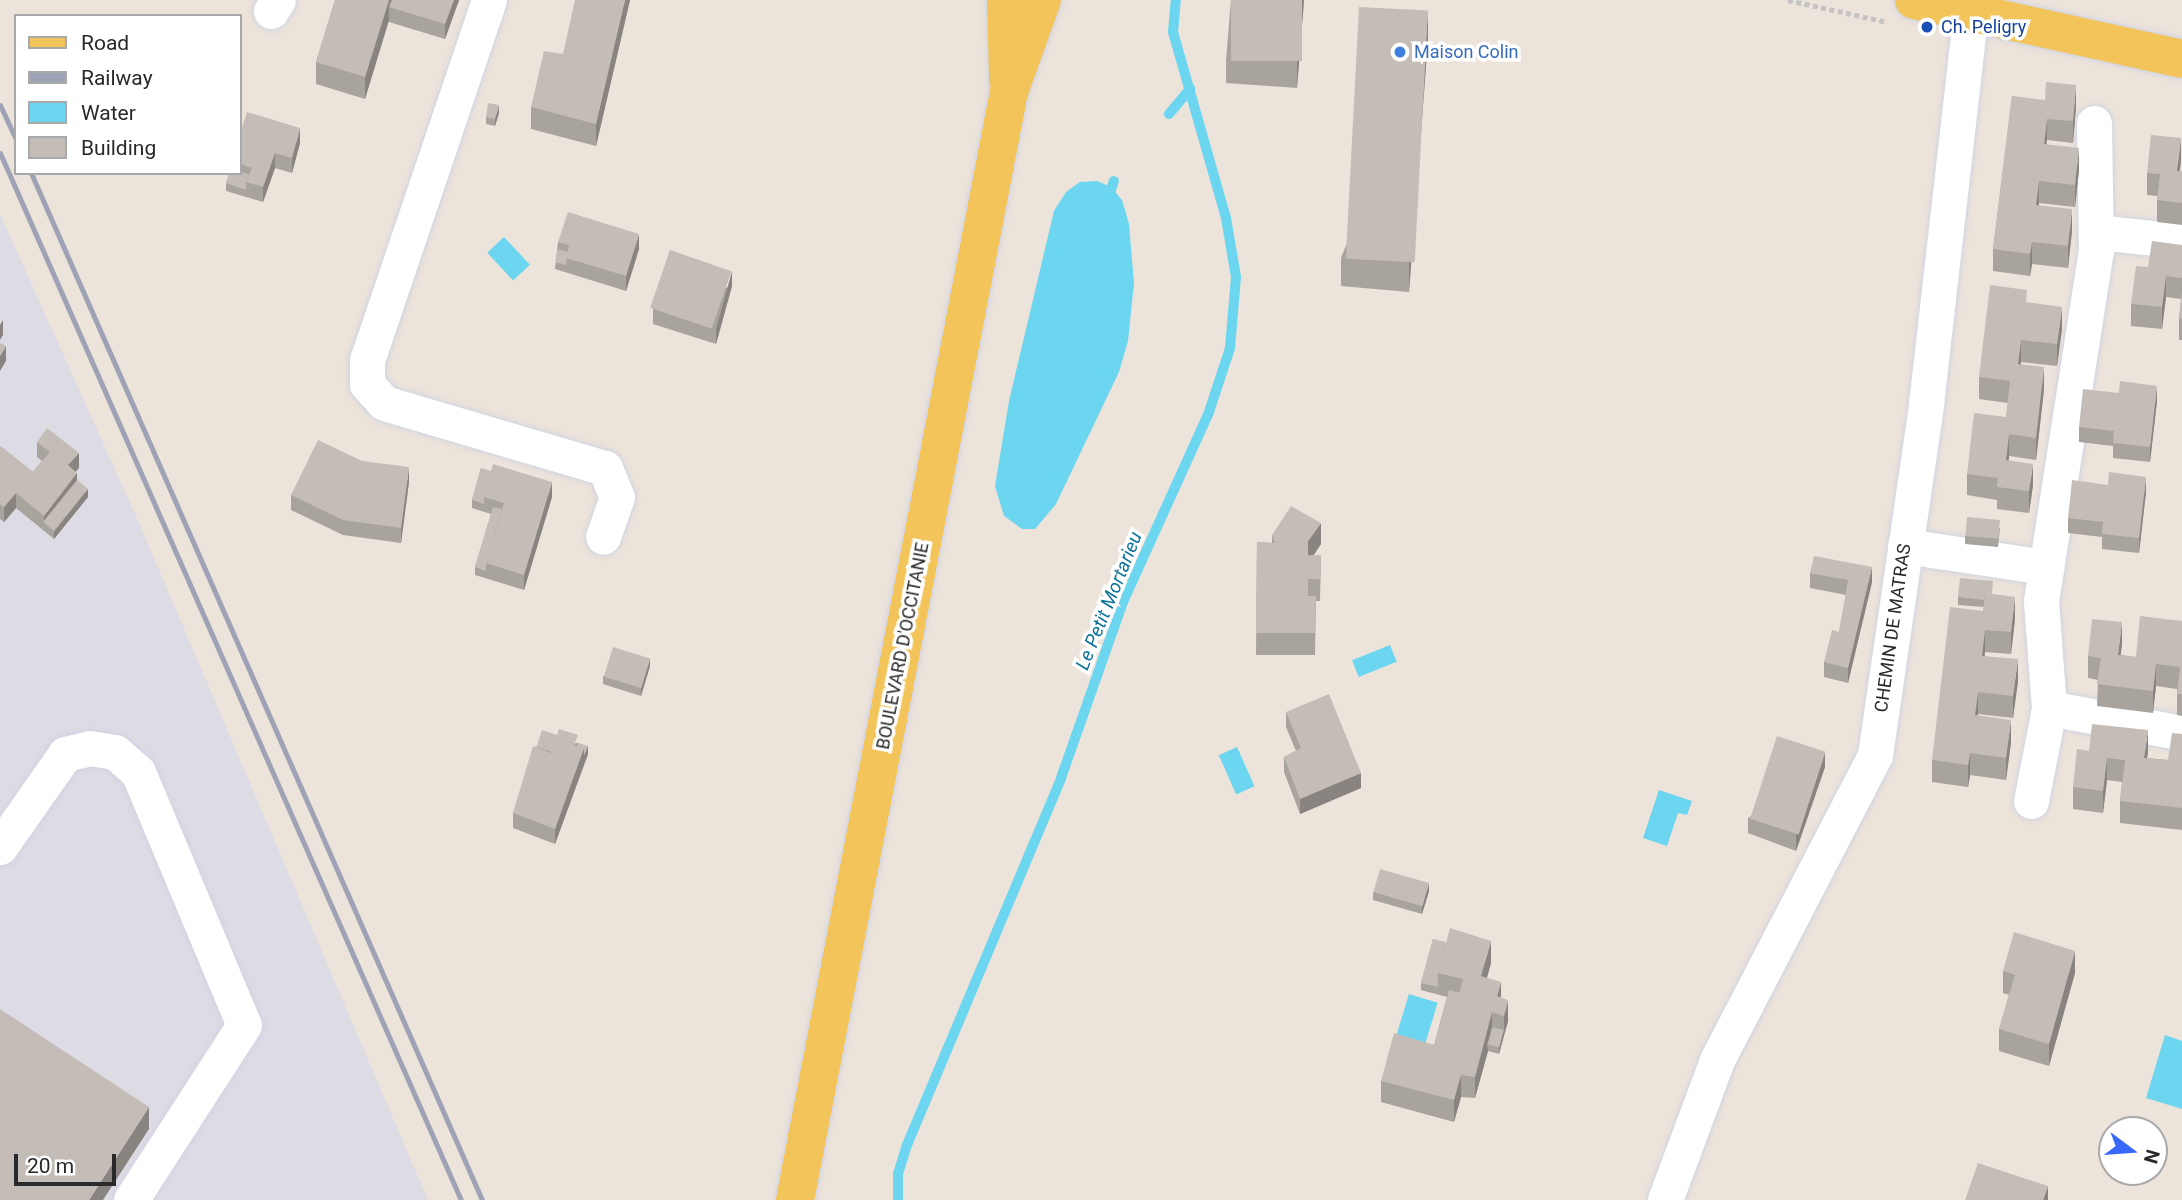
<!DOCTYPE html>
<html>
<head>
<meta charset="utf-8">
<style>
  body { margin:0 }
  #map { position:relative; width:2182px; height:1200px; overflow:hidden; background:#ece3da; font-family:Roboto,sans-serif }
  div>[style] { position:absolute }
  .industrial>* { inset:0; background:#dddbe4 }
  .water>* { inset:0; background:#6cd5ef; transform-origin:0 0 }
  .stream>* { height:10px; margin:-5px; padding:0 5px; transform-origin:5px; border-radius:5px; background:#6cd5ef }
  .path>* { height:4.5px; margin-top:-2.25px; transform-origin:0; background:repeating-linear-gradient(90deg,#c3c3c3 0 5px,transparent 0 8.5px) }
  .roads { filter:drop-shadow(0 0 2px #d0d4e2) drop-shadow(0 0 2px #d0d4e2) }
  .minor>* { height:35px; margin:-17.5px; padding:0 17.5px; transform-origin:17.5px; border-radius:17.5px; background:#fff }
  .major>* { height:38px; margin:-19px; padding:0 19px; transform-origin:19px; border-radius:19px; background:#f2c459 }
  .rail>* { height:5px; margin:-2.5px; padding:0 2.5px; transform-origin:2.5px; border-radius:2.5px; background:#9da2b4 }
  .wall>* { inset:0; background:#a9a39d }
  .shaded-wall>* { inset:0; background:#898480 }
  .building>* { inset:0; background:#c4bdb7; transform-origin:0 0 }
  .dots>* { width:19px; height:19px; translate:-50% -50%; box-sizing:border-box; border:4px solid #fff; border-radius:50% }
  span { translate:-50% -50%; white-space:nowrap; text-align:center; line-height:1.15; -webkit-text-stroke:7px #fff; paint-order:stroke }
  .transit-label { font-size:18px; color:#164399 }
  .left { translate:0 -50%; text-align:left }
  .shop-label { font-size:18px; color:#366cbe }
  .street-label { font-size:18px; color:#292929 }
  .water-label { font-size:19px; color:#0c729a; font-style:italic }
  .legend { position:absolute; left:14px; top:14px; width:228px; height:161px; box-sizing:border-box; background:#fff; border:2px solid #a9a9a9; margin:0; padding:9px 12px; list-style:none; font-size:21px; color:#292929 }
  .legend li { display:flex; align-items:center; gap:14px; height:35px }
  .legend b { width:35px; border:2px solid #a9a9a9 }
  .north { position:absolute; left:2098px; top:1116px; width:70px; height:70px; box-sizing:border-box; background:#fff; border:2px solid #a9a9a9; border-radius:50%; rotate:106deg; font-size:19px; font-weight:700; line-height:28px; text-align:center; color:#292929 }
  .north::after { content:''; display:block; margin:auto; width:24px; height:32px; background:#3869fb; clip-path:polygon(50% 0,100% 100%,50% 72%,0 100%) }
  .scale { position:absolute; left:14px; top:1154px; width:102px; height:32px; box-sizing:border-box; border:4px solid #292929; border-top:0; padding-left:9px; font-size:21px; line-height:24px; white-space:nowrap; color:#292929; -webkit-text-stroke:5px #fff; paint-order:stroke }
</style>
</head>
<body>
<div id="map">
  <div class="industrial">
    <div style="clip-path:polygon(0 214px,136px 516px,428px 1200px,0 1200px)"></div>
  </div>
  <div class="water">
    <div style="clip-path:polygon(1097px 181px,1111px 187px,1122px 200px,1129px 224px,1134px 283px,1128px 341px,1119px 372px,1056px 504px,1035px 529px,1022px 529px,1004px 516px,995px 486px,1009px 401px,1054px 211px,1066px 192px,1080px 182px)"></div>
    <div style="left:504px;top:237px;width:38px;height:23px;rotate:47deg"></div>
    <div style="left:1390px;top:645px;width:18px;height:41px;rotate:68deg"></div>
    <div style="left:1237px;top:747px;width:43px;height:20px;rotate:66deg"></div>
    <div style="clip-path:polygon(1659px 790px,1692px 801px,1687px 815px,1678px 813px,1667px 846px,1643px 838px)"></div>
    <div style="left:1409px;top:994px;width:30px;height:56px;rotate:17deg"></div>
    <div style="clip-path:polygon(2165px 1035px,2182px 1041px,2182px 1109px,2146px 1098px)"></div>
  </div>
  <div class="stream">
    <div style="left:1169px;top:114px;width:33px;rotate:-50deg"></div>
    <div style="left:1108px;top:199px;width:19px;rotate:-72deg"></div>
    <div style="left:898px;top:1200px;width:26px;rotate:-90deg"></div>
    <div style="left:898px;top:1174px;width:30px;rotate:-73deg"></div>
    <div style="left:907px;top:1145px;width:398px;rotate:-67.2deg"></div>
    <div style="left:1061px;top:778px;width:187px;rotate:-70.6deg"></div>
    <div style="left:1123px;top:602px;width:209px;rotate:-65.6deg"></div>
    <div style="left:1209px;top:412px;width:67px;rotate:-71.8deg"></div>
    <div style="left:1230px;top:348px;width:71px;rotate:-85.2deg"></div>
    <div style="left:1236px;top:277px;width:60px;rotate:-99.6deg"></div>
    <div style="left:1226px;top:218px;width:193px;rotate:-105.9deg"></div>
    <div style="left:1173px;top:32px;width:32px;rotate:-85deg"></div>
  </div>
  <div class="path">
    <div style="left:1788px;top:0;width:101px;rotate:12.5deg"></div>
  </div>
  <div class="roads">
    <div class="minor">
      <div style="left:489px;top:0;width:380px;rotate:108.7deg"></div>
      <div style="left:367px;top:360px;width:24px;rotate:90deg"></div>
      <div style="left:367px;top:384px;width:25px;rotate:48deg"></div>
      <div style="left:384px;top:403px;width:230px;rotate:16.4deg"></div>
      <div style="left:605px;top:468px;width:31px;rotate:68deg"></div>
      <div style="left:617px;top:497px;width:42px;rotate:109.3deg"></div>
      <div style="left:271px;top:11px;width:13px;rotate:-58deg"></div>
      <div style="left:2096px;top:232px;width:86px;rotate:6deg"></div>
      <div style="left:1905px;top:546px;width:143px;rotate:8.5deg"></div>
      <div style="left:2049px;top:708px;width:135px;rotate:10.6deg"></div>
      <div style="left:2031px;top:801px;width:95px;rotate:-79deg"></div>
      <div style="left:2049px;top:708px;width:107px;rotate:-94.3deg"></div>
      <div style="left:2041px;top:601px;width:354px;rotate:-81.1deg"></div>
      <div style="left:2096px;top:251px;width:128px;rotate:-90.9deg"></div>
      <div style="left:0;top:847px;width:113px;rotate:-55deg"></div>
      <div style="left:65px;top:754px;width:26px;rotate:-13deg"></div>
      <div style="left:90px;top:748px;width:25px;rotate:9deg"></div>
      <div style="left:115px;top:752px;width:30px;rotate:41deg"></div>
      <div style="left:138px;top:772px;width:274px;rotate:67.3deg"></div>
      <div style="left:244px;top:1025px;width:208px;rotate:122.9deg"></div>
      <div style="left:1665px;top:1200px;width:149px;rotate:-69.6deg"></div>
      <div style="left:1717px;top:1060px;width:343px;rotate:-62.6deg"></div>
      <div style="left:1875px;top:755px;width:355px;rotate:-81.7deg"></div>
      <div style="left:1926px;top:404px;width:395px;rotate:-83.5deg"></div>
    </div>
    <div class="major">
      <div style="left:1006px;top:0;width:79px;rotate:88.5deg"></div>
      <div style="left:1914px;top:0;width:274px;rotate:12.4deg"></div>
      <div style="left:795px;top:1200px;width:1128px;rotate:-79.07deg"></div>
      <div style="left:1009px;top:92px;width:98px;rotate:-70.3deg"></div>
    </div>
  </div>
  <div class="rail">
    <div style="left:0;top:105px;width:38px;rotate:65deg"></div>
    <div style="left:0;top:153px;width:1144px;rotate:66.24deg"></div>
    <div style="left:31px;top:173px;width:1122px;rotate:66.29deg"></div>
  </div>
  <div class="wall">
    <div style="clip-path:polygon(335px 0,459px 0,445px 39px,389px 22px,389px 20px,365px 99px,316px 84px,316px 62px)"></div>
    <div style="clip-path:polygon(630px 0,596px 146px,531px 129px,531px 107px,563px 54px)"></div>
    <div style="clip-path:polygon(1231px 0,1304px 0,1297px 88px,1226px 83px,1226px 61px)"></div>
    <div style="clip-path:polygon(1428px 39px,1409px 292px,1341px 286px,1341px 258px)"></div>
    <div style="clip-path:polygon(2012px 96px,2076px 107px,2073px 143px,2047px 140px,2046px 145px,2079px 170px,2075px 207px,2039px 203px,2039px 205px,2072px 231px,2068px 268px,2032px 264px,2030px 276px,1993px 271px,1993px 249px)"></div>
    <div style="clip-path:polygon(499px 113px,495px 126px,486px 124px,486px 117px)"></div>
    <div style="clip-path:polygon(240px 134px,300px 143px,292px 173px,275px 168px,263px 202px,226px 191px,226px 183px,240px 173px)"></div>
    <div style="clip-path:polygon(2181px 160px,2180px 171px,2182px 171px,2182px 225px,2157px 222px,2157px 196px,2147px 195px,2147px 173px)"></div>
    <div style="clip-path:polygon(558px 242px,639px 249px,626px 291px,555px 269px)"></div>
    <div style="clip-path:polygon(2182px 245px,2182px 340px,2179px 340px,2179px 318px,2181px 299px,2166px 297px,2162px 329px,2131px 326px,2131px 304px,2148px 267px)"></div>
    <div style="clip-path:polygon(732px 286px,716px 344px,653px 324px,653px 309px)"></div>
    <div style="clip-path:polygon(2027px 303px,2062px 329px,2057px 366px,2021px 362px,2021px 364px,2044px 389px,2036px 460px,2009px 456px,2009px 461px,2033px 485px,2029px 513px,1997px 509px,1997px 500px,1967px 495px,1967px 474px,2006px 417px,2008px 403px,1979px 399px,1979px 377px)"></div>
    <div style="clip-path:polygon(2157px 401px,2150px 462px,2113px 458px,2113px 446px,2079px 442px,2079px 427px)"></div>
    <div style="clip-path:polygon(37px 442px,79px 468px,75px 471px,77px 480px,88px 497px,54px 539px,16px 508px,4px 522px,0 519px,0 446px,33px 472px,42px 461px,37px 457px)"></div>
    <div style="clip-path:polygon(362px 461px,409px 482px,401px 543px,343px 535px,291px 510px,291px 495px)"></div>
    <div style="clip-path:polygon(481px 468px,552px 497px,524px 590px,475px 575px,475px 567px,491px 514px,472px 508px,472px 500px)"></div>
    <div style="clip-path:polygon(2146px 492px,2139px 553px,2102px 549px,2102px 537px,2068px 533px,2068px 518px)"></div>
    <div style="clip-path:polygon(2000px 528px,1998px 547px,1965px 544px,1965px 536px)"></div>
    <div style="clip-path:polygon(1272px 535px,1321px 544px,1314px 555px,1321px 555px,1320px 601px,1316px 601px,1315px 655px,1256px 655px,1257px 542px,1272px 543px)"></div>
    <div style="clip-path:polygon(1810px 573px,1872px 582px,1848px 683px,1824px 677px,1824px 662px,1839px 632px,1846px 595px,1810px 588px)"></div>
    <div style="clip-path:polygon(1993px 594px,2015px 619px,2011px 654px,1985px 652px,1985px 656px,2018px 681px,2013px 718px,1978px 714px,1978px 716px,2011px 742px,2006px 780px,1970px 775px,1968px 787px,1932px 782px,1932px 760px,1983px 611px,1984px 607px,1958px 605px,1958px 597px)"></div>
    <div style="clip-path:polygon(2182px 621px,2182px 716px,2177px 715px,2177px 689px,2156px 686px,2153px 713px,2097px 706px,2098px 680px,2088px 678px,2088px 656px,2122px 644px,2120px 655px,2136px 657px)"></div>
    <div style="clip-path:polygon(650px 666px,641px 696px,603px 684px,603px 676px)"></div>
    <div style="clip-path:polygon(1286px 712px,1361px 788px,1300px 814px,1284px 772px,1284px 757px,1296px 751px,1286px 727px)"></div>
    <div style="clip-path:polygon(2182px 734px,2182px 830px,2120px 823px,2120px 801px,2122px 782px,2107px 780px,2103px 813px,2073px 809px,2073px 787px,2089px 751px,2148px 752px,2147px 758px,2168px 760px)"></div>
    <div style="clip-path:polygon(578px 743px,588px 754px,555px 844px,513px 828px,513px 813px,535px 747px)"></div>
    <div style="clip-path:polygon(1825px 767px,1796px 851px,1748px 833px,1748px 818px)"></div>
    <div style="clip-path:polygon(1429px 891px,1422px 914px,1373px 900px,1373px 892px)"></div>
    <div style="clip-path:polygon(1433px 939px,1491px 963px,1487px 978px,1501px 998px,1508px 1021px,1499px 1054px,1488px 1051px,1475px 1098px,1461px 1097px,1454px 1122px,1381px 1102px,1381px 1081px,1434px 1045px,1447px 997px,1421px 990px,1421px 983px)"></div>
    <div style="clip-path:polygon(2003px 971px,2075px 973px,2049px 1066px,1999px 1051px,1999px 1029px,2009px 995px,2003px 993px)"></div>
  </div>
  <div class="shaded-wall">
    <div style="clip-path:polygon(389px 0,396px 0,389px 7px,389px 20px,365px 99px,365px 77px)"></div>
    <div style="clip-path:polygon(454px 0,459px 0,445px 39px,445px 24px)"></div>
    <div style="clip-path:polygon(625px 0,630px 0,596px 146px,596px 124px)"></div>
    <div style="clip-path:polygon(1302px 0,1304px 0,1297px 88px,1297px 66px)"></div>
    <div style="clip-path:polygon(1428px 11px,1428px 39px,1409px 292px,1409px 264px)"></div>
    <div style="clip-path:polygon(2076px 85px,2076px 107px,2073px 143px,2073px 121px)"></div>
    <div style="clip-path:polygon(499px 105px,499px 113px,495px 126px,495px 119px)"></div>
    <div style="clip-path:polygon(2047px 119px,2047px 140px,2044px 166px,2044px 144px)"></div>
    <div style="clip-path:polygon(300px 128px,300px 143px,292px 173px,292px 158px)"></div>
    <div style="clip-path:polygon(2181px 138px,2181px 160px,2177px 193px,2177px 171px)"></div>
    <div style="clip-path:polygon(2079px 148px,2079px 170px,2075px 207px,2075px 185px)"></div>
    <div style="clip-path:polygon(275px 153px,275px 168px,263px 202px,263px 187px)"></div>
    <div style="clip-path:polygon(2039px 181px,2039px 203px,2036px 226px,2036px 205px)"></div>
    <div style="clip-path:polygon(2072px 209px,2072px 231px,2068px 268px,2068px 246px)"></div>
    <div style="clip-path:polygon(639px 234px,639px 249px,626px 291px,626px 276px)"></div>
    <div style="clip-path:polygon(2032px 242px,2032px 264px,2030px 276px,2030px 254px)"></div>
    <div style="clip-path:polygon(732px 271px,732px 286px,716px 344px,716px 329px)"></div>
    <div style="clip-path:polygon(2166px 276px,2166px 297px,2162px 329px,2162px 307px)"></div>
    <div style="clip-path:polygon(2062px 307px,2062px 329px,2057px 366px,2057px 344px)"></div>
    <div style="clip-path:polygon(3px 320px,3px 335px,0 340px,0 325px)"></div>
    <div style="clip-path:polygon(2021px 340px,2021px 362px,2018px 386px,2018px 364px)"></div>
    <div style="clip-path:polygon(6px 346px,6px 361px,0 371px,0 356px)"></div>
    <div style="clip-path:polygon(2044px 367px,2044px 389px,2036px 460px,2036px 438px)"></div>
    <div style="clip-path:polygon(2157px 386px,2157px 401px,2150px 462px,2150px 447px)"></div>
    <div style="clip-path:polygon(2009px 434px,2009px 456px,2006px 482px,2006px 460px)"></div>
    <div style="clip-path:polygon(79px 453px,79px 468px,68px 480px,68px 465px)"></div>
    <div style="clip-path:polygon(2033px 464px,2033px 485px,2029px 513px,2029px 491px)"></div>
    <div style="clip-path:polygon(409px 467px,409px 482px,401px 543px,401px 528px)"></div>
    <div style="clip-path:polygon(77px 473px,77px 488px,44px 523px,44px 516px)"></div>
    <div style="clip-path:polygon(2146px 477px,2146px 492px,2139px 553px,2139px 538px)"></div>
    <div style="clip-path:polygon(552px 482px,552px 497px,524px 590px,524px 575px)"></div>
    <div style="clip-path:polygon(88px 489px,88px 497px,54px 539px,54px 532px)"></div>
    <div style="clip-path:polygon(16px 493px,16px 508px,4px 522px,4px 507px)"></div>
    <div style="clip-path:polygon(1321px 523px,1321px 544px,1308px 563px,1308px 541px)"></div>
    <div style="clip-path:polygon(1872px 567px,1872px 582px,1848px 683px,1848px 668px)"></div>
    <div style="clip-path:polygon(2015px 597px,2015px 619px,2011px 654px,2011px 632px)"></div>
    <div style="clip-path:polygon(2122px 622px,2122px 644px,2118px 677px,2118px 655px)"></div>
    <div style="clip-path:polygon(1985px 630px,1985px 652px,1982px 677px,1982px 656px)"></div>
    <div style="clip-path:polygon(650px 658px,650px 666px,641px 696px,641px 688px)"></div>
    <div style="clip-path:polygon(2018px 659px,2018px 681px,2013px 718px,2013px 696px)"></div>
    <div style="clip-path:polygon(2156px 664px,2156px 686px,2153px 713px,2153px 691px)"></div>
    <div style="clip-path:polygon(1978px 692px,1978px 714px,1975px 737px,1975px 715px)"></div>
    <div style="clip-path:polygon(2011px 720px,2011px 742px,2006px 780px,2006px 758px)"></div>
    <div style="clip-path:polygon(2148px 730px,2148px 752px,2144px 779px,2144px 758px)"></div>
    <div style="clip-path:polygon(588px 746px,588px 754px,555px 844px,555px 829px,584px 748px)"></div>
    <div style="clip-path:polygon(1825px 752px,1825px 767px,1796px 851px,1796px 836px)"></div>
    <div style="clip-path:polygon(1970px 753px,1970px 775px,1968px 787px,1968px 765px)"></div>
    <div style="clip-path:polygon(2107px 758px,2107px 780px,2103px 813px,2103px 791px)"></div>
    <div style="clip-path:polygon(1361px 773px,1361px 788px,1300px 814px,1300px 799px)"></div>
    <div style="clip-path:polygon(1429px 883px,1429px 891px,1422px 914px,1422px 907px)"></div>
    <div style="clip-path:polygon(1491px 941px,1491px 963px,1481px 998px,1481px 976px)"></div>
    <div style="clip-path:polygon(2075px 951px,2075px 973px,2049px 1066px,2049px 1044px)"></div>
    <div style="clip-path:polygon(1501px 982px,1501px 1004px,1497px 996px)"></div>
    <div style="clip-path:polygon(1508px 1000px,1508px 1021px,1499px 1054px,1499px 1046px,1504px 1030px,1504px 1016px)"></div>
    <div style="clip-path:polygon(1492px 1012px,1492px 1034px,1487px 1044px,1488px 1051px,1475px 1098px,1475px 1077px)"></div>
    <div style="clip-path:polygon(1461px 1075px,1461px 1097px,1454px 1122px,1454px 1100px)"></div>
    <div style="clip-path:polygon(149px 1107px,149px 1129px,103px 1200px,89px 1200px)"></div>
    <div style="clip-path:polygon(2048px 1186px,2048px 1200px,2043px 1200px)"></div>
  </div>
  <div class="building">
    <div style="clip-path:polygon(335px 0,389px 0,365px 77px,316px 62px)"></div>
    <div style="clip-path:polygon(392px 0,454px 0,445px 24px,389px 7px)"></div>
    <div style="clip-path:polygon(575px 0,625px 0,596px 124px,531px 107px,544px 51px,563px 54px)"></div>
    <div style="left:1231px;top:0;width:71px;height:61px"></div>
    <div style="left:1359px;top:7px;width:69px;height:252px;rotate:3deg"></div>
    <div style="clip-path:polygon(2046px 82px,2076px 85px,2073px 121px,2047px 119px,2044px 144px,2079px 148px,2075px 185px,2039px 181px,2036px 205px,2072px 209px,2068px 246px,2032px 242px,2030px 254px,1993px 249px,2012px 96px,2045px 100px)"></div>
    <div style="clip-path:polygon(488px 103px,499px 105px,495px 119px,486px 117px)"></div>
    <div style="clip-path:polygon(247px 112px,300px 128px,292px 158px,275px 153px,263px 187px,246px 182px,252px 168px,240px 164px,240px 134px)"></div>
    <div style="clip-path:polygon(2151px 135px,2181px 138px,2177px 171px,2182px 171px,2182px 203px,2157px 200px,2160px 174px,2147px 173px)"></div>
    <div style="clip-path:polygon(240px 172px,249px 174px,246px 182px,246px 190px,226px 183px,229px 173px,240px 173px)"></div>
    <div style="clip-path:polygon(568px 212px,639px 234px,626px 276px,566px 258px,569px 245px,558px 242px)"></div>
    <div style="clip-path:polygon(2152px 241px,2182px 245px,2182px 278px,2166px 276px,2162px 307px,2131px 304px,2136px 266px,2148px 267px)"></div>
    <div style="clip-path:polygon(558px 249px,568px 252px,566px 265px,555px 262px)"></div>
    <div style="left:670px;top:250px;width:65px;height:61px;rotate:19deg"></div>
    <div style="clip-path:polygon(1990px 285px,2027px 290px,2026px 302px,2062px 307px,2057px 344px,2021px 340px,2018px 364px,2044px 367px,2036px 438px,2009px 434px,2006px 460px,2033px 464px,2029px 491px,1997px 487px,1998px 478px,1967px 474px,1974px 413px,2006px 417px,2010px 381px,1979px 377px)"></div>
    <div style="clip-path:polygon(2182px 293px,2182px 319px,2179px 318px)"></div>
    <div style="clip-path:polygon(0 343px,6px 346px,0 356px)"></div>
    <div style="clip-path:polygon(2120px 381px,2157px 386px,2150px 447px,2113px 443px,2114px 431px,2079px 427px,2083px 389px,2119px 393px)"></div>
    <div style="clip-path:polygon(47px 428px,79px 453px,68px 465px,77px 473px,44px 516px,16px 493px,4px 507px,0 504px,0 446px,33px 472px,50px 452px,37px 442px)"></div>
    <div style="clip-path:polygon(318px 440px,362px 461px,409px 467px,401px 528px,343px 520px,291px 495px)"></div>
    <div style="clip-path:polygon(493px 464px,552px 482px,524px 575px,486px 563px,504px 503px,484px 497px)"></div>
    <div style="clip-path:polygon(481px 468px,491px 471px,484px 497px,484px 504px,472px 500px)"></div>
    <div style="clip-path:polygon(2109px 472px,2146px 477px,2139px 538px,2102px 534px,2103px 522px,2068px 518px,2072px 480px,2108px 485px)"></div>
    <div style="left:77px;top:480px;width:14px;height:54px;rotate:39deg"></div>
    <div style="clip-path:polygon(1291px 506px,1321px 523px,1308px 541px,1308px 555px,1321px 555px,1320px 579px,1308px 579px,1308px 596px,1316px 596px,1315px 633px,1256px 633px,1257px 542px,1275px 543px,1272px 535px)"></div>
    <div style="clip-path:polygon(493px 507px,502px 509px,486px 563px,486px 571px,475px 567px)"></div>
    <div style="left:1967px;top:517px;width:33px;height:19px;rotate:5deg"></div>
    <div style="clip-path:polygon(1814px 556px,1872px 567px,1848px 668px,1824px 662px,1832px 630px,1839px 632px,1848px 580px,1810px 573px)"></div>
    <div style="clip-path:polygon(1960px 578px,1993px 581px,1992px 594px,1985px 593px,1984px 600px,1958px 597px)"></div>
    <div style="clip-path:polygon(1985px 593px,2015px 597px,2011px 632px,1985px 630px,1982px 656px,2018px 659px,2013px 696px,1978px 692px,1975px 715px,2011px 720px,2006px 758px,1970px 753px,1968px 765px,1932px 760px,1950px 607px,1983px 611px)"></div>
    <div style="clip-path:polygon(2140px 616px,2182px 621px,2182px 694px,2177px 694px,2180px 667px,2156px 664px,2153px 691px,2097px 684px,2101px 658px,2088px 656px,2092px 619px,2122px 622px,2118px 655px,2136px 657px)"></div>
    <div style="left:613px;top:647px;width:39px;height:31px;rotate:17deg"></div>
    <div style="clip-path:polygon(1329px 694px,1361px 773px,1300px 799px,1284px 757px,1301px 748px,1286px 712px)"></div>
    <div style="clip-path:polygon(2092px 724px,2148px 730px,2144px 758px,2168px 760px,2172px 733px,2182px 734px,2182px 808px,2120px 801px,2125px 760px,2107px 758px,2103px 791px,2073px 787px,2077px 749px,2089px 751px)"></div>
    <div style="clip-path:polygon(559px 729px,578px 735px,574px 745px,584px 748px,555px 829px,513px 813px,533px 746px,551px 753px)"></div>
    <div style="left:542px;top:730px;width:16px;height:18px;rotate:18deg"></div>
    <div style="left:1777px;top:736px;width:51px;height:87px;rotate:18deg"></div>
    <div style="clip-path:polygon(578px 743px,588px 746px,584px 756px,584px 748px,577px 746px)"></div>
    <div style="left:1380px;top:869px;width:51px;height:24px;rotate:16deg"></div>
    <div style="clip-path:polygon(1450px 928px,1491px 941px,1481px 976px,1501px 982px,1497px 996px,1508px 1000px,1504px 1016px,1492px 1012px,1475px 1077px,1461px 1075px,1454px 1100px,1381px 1081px,1394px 1033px,1445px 1048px,1463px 979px,1438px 973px)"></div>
    <div style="clip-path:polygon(2014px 932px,2075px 951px,2049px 1044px,1999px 1029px,2015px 975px,2003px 971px)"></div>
    <div style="clip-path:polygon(1433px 939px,1446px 942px,1438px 973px,1438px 987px,1421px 983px)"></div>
    <div style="left:1449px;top:990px;width:11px;height:57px;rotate:15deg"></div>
    <div style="clip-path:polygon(0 1009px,149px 1107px,89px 1200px,0 1200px)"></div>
    <div style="left:1492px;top:1027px;width:12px;height:18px;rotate:14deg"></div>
    <div style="clip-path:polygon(1978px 1163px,2048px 1186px,2043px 1200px,1965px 1200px)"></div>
  </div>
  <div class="dots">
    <div style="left:1927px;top:27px;background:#1a4fb4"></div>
    <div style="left:1400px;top:52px;background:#3f7fe0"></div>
  </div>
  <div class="transit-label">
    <span class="left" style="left:1941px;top:27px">Ch. Peligry</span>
  </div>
  <div class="shop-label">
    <span class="left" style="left:1414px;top:52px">Maison Colin</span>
  </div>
  <div class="street-label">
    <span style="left:1893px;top:628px;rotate:-82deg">CHEMIN DE MATRAS</span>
    <span style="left:903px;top:646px;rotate:-79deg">BOULEVARD D'OCCITANIE</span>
  </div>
  <div class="water-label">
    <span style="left:1109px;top:601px;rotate:-68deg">Le Petit Mortarieu</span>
  </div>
  <ul class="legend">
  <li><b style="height:9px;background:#f2c459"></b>Road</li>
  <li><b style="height:9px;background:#9da2b4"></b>Railway</li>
  <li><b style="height:19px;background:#6cd5ef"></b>Water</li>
  <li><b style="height:19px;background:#c4bdb7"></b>Building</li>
  </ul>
  <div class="north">N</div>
  <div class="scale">20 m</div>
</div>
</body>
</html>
